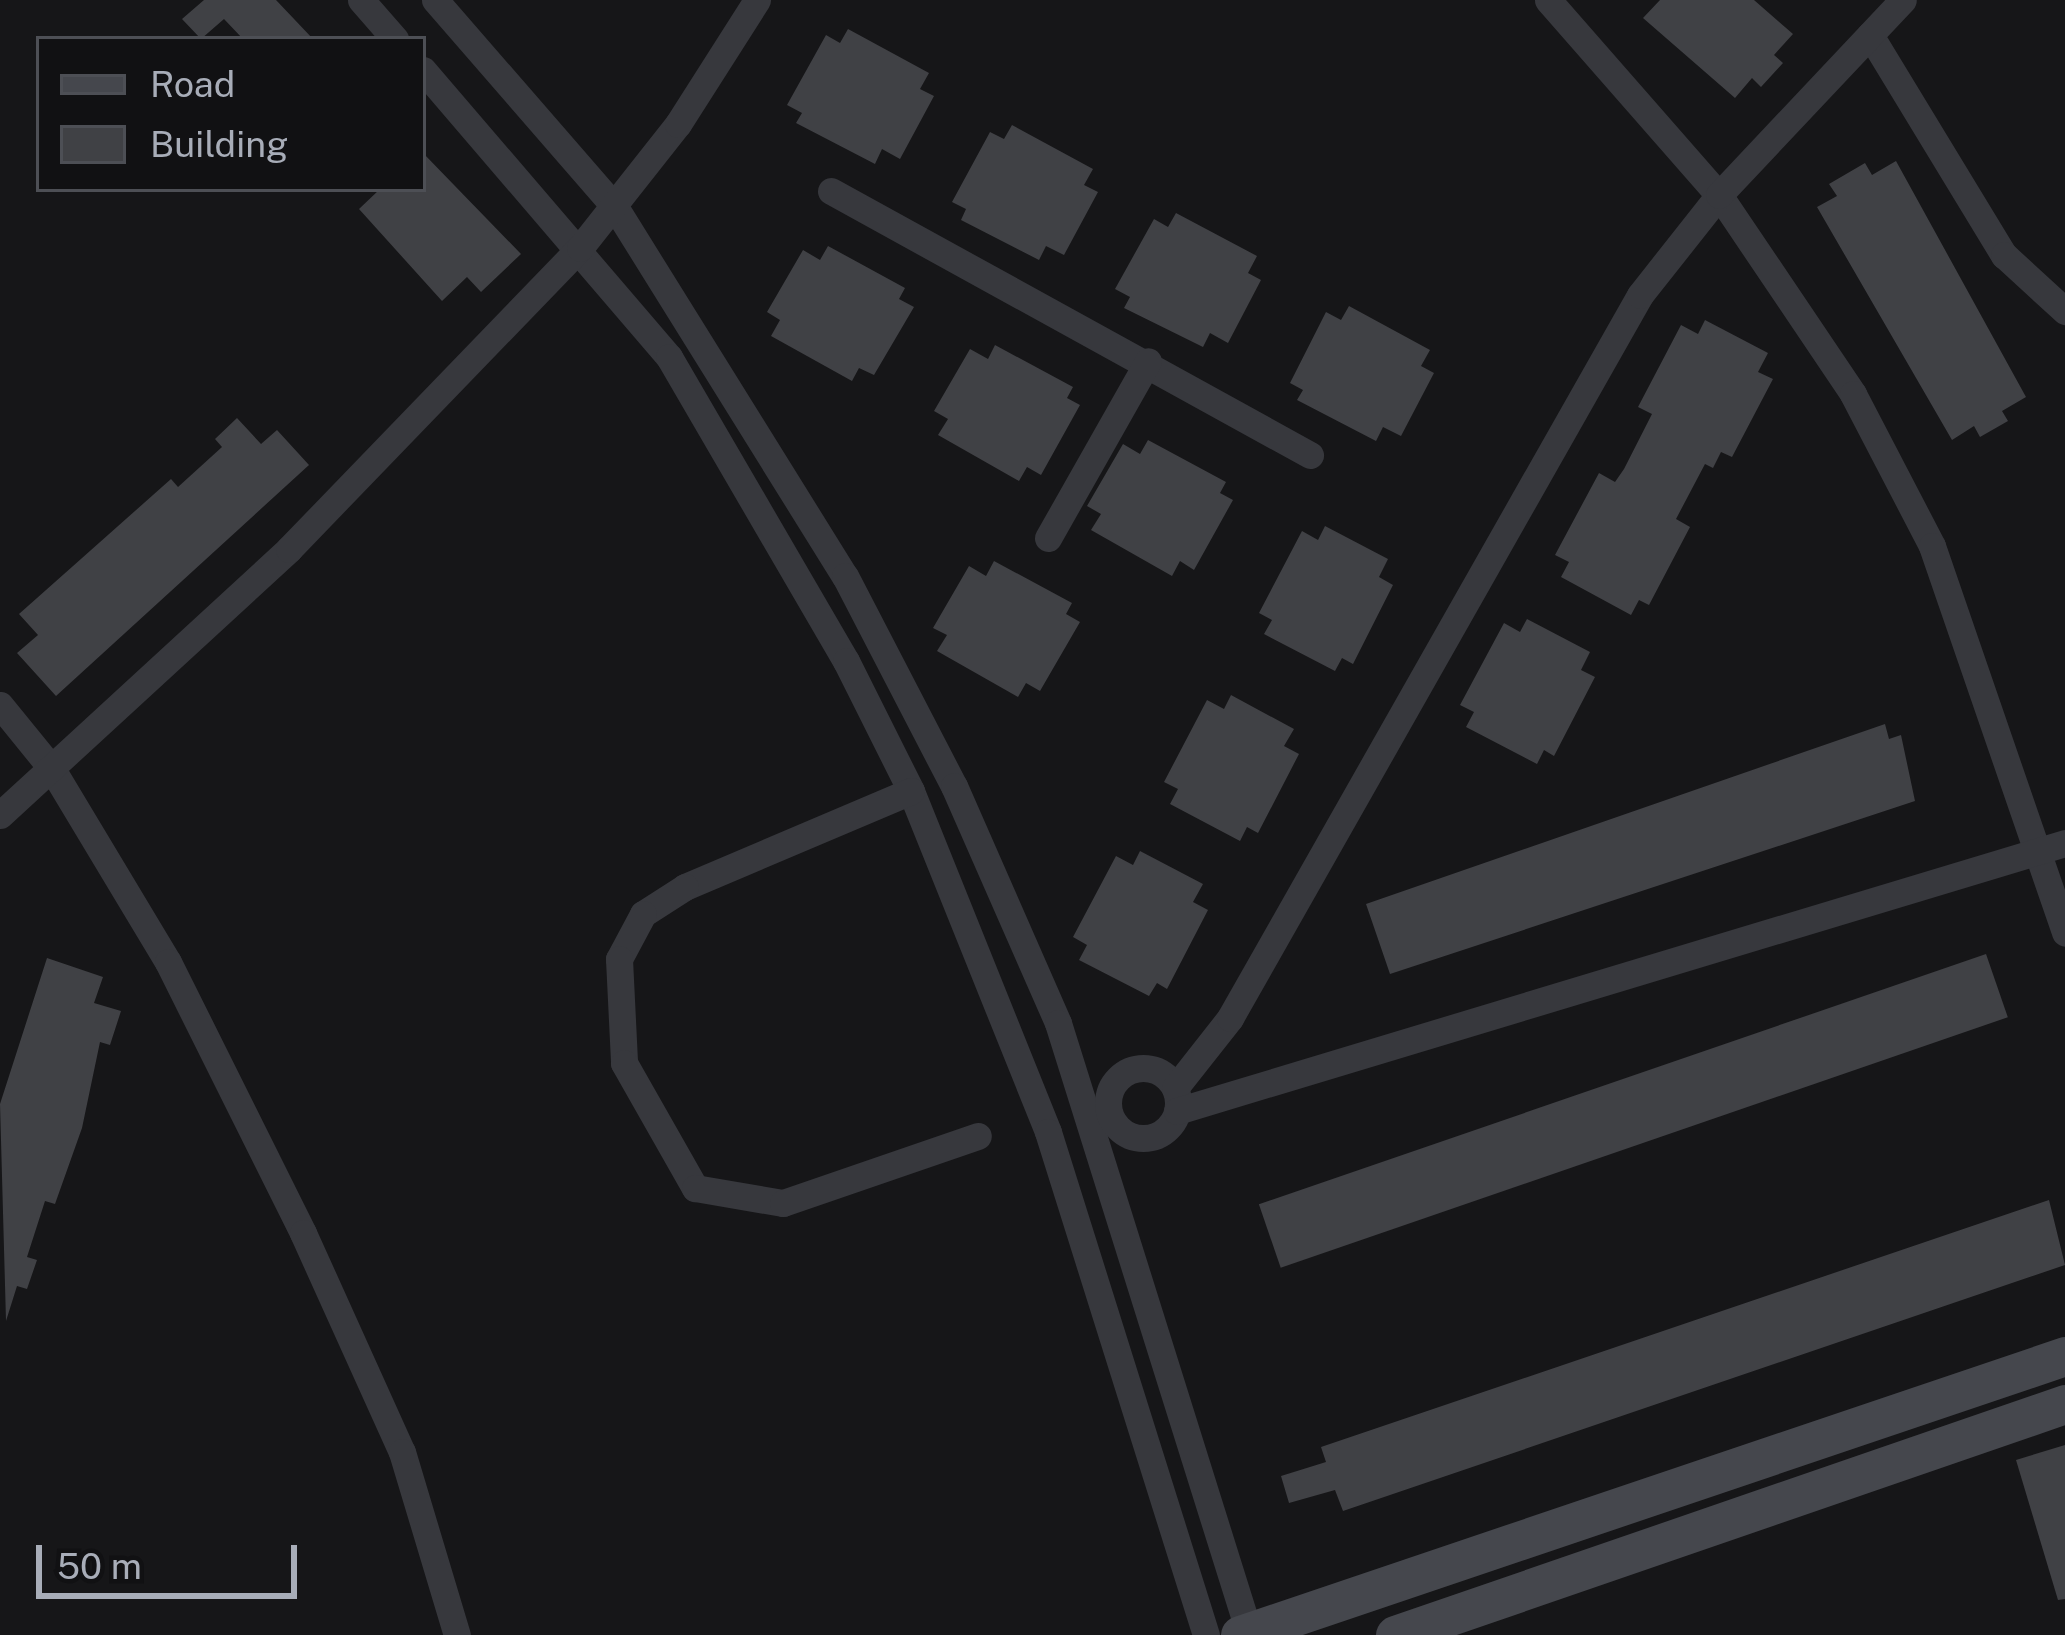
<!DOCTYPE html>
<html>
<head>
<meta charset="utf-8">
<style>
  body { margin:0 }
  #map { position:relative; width:2065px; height:1635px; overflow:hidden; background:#161618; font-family:"Public Sans",sans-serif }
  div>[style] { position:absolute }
  .building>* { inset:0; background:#404145; transform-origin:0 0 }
  .minor>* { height:27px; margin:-13.5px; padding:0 13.5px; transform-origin:13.5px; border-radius:13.5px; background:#37383d }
  .minor>.ring { margin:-13.5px; padding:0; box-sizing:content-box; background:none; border:27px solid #37383d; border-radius:50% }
  .secondary>* { height:39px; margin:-19.5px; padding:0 19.5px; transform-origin:19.5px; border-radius:19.5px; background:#45474d }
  span { translate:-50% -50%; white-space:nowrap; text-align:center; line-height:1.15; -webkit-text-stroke:12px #111113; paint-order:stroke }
  .legend { position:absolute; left:36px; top:36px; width:390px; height:156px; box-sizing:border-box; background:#111113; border:3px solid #4d4f55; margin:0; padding:15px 21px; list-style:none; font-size:36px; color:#a8adb8 }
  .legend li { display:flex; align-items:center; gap:24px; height:60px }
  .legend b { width:60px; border:3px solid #4d4f55 }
  .scale { position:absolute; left:36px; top:1545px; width:261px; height:54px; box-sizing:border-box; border:6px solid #a8adb8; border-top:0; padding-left:15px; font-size:36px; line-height:42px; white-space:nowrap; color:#a8adb8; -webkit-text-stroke:9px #111113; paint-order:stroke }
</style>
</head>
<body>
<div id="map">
  <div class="building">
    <div style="clip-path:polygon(204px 0,276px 0,313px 39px,243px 39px,224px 19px,201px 39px,182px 19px)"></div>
    <div style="clip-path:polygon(1660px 0,1754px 0,1793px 34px,1774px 55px,1783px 63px,1761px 87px,1752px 78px,1735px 98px,1643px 18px)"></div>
    <div style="clip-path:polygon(848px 29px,929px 73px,920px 89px,934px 96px,900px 159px,882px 149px,875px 164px,796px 123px,802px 113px,787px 105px,826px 35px,840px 43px)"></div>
    <div style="clip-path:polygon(1012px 125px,1093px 169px,1084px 185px,1098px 192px,1064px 255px,1046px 246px,1039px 260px,961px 220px,966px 209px,952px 202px,990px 132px,1004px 139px)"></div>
    <div style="clip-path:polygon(423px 153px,521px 254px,481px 292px,467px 277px,442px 301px,359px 209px,380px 189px,423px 189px)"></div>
    <div style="clip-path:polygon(1896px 161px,2026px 397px,2002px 411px,2008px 421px,1980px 437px,1974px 426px,1952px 440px,1817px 207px,1837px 196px,1829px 184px,1865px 163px,1872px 175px)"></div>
    <div style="clip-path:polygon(1176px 213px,1257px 256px,1248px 273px,1261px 280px,1228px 343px,1210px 333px,1203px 347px,1124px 308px,1130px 297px,1115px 289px,1154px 219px,1168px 227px)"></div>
    <div style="clip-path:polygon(828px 246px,905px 288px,899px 299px,914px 307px,874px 375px,859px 368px,852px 381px,771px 336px,780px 320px,767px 312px,803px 250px,820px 260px)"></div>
    <div style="clip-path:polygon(1349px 306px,1430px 350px,1421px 366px,1434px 373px,1401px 436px,1383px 427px,1376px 441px,1297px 400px,1303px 390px,1290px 383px,1326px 312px,1341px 320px)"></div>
    <div style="clip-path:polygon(1705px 320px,1768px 353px,1758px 372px,1773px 379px,1732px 457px,1721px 452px,1713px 468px,1705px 464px,1676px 519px,1690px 527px,1649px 605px,1639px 600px,1631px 615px,1561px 577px,1569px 562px,1555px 555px,1599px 473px,1615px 482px,1624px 469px,1652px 414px,1638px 407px,1681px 325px,1698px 334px)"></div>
    <div style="clip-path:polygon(995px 345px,1073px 387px,1067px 398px,1080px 405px,1041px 475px,1027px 467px,1019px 481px,938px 435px,948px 419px,934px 411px,970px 349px,988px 359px)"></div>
    <div style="clip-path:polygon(237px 418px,261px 444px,277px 430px,309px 465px,56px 696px,17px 653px,38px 635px,19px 614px,171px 479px,178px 487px,222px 447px,215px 439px)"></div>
    <div style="clip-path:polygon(1148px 440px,1226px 482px,1220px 493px,1233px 500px,1194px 570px,1180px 561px,1172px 576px,1091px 530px,1101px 514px,1087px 506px,1123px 444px,1140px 454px)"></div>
    <div style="clip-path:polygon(1325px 526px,1388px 559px,1379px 577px,1393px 585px,1353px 664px,1342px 658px,1335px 671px,1264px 634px,1272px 620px,1259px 613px,1302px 531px,1318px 540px)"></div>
    <div style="clip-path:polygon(994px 561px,1072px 603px,1066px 614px,1080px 622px,1040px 691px,1026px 683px,1018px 697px,937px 651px,947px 635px,933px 628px,969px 566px,986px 576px)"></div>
    <div style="clip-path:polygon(1527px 619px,1590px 652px,1581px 670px,1595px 677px,1554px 756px,1544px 750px,1537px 764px,1466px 727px,1474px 712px,1460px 705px,1504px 623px,1520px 632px)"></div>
    <div style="clip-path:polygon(1231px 695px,1294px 729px,1284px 746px,1299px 754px,1258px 833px,1247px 827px,1240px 841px,1170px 804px,1178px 789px,1164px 782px,1207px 700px,1224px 709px)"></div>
    <div style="clip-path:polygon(1885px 724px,1889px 739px,1901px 735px,1915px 801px,1390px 974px,1366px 904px)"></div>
    <div style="clip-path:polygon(1140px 851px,1203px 884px,1193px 902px,1208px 910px,1167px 989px,1157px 983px,1149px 996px,1079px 960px,1087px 945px,1073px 937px,1116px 856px,1133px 865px)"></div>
    <div style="left:1986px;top:954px;width:67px;height:769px;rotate:71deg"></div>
    <div style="clip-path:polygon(47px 958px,103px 977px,94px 1003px,121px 1011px,110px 1045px,100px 1042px,82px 1128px,55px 1204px,45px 1201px,27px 1257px,37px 1260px,27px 1289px,17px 1286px,6px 1321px,0 1104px)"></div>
    <div style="clip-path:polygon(2049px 1200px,2065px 1265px,1343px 1511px,1335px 1490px,1289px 1503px,1281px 1476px,1326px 1462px,1321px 1447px)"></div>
    <div style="clip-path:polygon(2065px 1445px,2065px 1599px,2058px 1600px,2016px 1460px)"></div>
  </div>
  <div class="minor">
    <div style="left:361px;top:0;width:52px;rotate:48.9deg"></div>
    <div style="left:435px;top:0;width:274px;rotate:49deg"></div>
    <div style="left:615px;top:207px;width:435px;rotate:58.1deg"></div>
    <div style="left:845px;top:576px;width:237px;rotate:62.6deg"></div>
    <div style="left:954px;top:786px;width:259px;rotate:66.3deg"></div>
    <div style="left:1058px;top:1023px;width:638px;rotate:72.59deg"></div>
    <div style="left:1548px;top:0;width:259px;rotate:48.8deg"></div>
    <div style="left:1719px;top:195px;width:240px;rotate:56deg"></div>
    <div style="left:1853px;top:394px;width:171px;rotate:62.5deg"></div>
    <div style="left:1932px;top:546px;width:409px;rotate:71deg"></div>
    <div style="left:1870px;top:35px;width:258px;rotate:58.7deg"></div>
    <div style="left:2004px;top:255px;width:83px;rotate:42.6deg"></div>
    <div style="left:423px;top:70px;width:378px;rotate:49.4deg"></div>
    <div style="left:669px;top:357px;width:352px;rotate:59.8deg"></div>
    <div style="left:846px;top:661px;width:145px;rotate:63.4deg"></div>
    <div style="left:911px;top:791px;width:367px;rotate:68.1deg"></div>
    <div style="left:1048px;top:1132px;width:527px;rotate:72.56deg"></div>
    <div style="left:831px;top:191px;width:547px;rotate:28.86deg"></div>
    <div style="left:1048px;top:538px;width:203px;rotate:-60.5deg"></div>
    <div style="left:0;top:705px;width:82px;rotate:50.9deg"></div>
    <div style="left:52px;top:769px;width:225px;rotate:59deg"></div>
    <div style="left:168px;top:962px;width:303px;rotate:63.5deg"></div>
    <div style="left:303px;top:1233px;width:240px;rotate:65.7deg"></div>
    <div style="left:402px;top:1452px;width:191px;rotate:73.3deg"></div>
    <div style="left:911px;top:791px;width:246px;rotate:157deg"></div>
    <div style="left:685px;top:887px;width:50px;rotate:147.3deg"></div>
    <div style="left:643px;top:914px;width:51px;rotate:118.1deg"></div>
    <div style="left:619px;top:959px;width:104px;rotate:87.2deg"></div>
    <div style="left:624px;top:1063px;width:144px;rotate:60.4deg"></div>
    <div style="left:695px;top:1188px;width:89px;rotate:9.7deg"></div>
    <div style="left:783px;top:1203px;width:206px;rotate:-19deg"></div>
    <div style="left:0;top:815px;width:393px;rotate:-42.6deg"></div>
    <div style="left:289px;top:549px;width:419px;rotate:-46deg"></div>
    <div style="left:580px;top:248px;width:158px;rotate:-51.7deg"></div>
    <div style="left:678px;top:124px;width:147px;rotate:-57.5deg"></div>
    <div class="ring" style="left:1108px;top:1068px;width:43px;height:43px"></div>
    <div style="left:1175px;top:1088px;width:89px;rotate:-51.8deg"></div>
    <div style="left:1230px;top:1018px;width:831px;rotate:-60.44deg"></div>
    <div style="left:1640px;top:295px;width:127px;rotate:-51.7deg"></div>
    <div style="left:1719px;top:195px;width:268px;rotate:-46.7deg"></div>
    <div style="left:1177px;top:1111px;width:928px;rotate:-16.79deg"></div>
  </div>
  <div class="secondary">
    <div style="left:1240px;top:1635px;width:871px;rotate:-18.68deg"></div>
    <div style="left:1395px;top:1635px;width:709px;rotate:-19.02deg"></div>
  </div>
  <ul class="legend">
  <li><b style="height:15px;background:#45474d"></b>Road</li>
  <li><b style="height:33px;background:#404145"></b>Building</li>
  </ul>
  <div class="scale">50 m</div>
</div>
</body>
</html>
